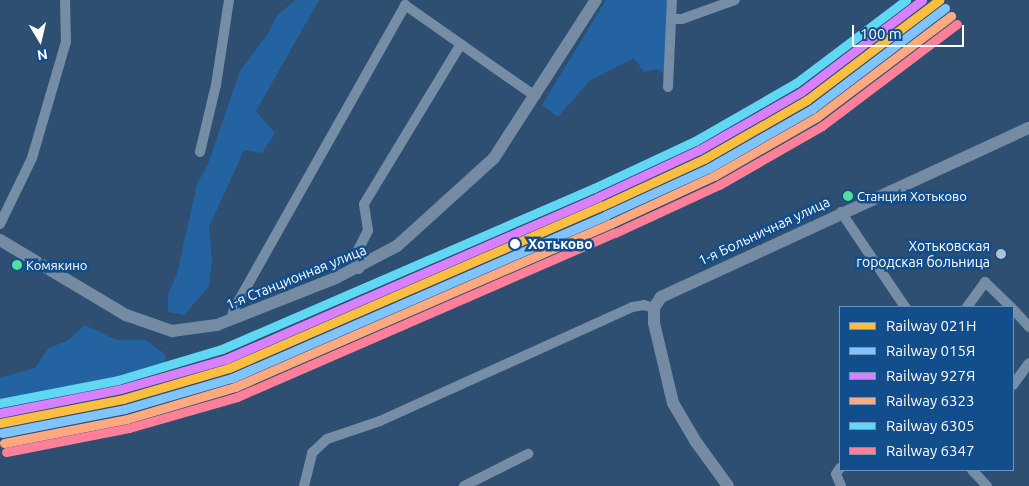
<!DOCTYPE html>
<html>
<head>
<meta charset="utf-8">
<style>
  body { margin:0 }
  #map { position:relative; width:1029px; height:486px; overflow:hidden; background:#2e4f71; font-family:Ubuntu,sans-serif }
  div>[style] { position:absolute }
  .green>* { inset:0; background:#2463a1 }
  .minor>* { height:10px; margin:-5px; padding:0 5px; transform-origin:5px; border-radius:5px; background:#758da5 }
  .major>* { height:12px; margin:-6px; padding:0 6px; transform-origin:6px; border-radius:6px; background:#758ba3 }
  .rail-1>* { height:9px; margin:-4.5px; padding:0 4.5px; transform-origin:4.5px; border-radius:4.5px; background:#fbbe40 }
  .rail-2>* { height:9px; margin:-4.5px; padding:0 4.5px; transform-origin:4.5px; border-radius:4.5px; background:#80c4ff }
  .rail-3>* { height:9px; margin:-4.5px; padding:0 4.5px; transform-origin:4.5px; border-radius:4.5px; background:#d880ff }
  .rail-4>* { height:9px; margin:-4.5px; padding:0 4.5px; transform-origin:4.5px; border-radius:4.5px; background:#ffa980 }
  .rail-5>* { height:9px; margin:-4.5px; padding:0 4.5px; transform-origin:4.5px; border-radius:4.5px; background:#60d8f3 }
  .rail-6>* { height:9px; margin:-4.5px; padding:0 4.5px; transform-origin:4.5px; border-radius:4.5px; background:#ff8098 }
  .dots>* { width:14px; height:14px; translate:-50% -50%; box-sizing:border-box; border:2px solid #134e8c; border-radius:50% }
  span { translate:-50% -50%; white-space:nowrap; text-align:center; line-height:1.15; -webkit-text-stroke:5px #134e8c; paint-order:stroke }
  .bus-label { font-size:13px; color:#fff }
  .left { translate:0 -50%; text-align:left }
  .street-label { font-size:14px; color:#fff }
  .stop-label { font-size:14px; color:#fff; font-weight:700 }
  .poi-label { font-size:14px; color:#fff }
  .right { translate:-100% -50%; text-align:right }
  .legend { position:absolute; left:839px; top:306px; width:175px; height:165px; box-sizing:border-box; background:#134e8c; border:1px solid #7195ba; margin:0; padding:6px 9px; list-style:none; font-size:15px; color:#fff }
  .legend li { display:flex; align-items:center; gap:10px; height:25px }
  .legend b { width:25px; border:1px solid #7195ba }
  .north { position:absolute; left:15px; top:15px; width:50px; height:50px; -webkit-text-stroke:4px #134e8c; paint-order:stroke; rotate:171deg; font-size:14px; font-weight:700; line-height:20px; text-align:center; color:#fff }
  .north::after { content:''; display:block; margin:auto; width:18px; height:22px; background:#fff; clip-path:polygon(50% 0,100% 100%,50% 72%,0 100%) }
  .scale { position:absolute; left:852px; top:25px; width:112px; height:22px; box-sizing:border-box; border:2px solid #fff; border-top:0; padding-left:6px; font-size:15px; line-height:18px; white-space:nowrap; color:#fff; -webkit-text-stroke:4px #134e8c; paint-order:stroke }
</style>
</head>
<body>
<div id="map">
  <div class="green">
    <div style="clip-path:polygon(296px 0,319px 0,256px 111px,275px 133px,262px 153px,244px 150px,209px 227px,212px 260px,209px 286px,184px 315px,168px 312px,168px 294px,177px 274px,197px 184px,208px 164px,240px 71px,267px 35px,277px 15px)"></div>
    <div style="clip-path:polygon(606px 0,668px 0,665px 74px,657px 69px,644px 72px,634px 58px,589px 81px,558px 117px,542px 105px)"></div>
    <div style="clip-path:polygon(85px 325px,116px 340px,145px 340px,165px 354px,166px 366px,156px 372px,124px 373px,84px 394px,40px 397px,0 409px,0 378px,35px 368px,48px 349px,68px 340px)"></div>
  </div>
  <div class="minor">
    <div style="left:671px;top:19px;width:11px"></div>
    <div style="left:682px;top:19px;width:56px;rotate:-19.7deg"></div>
    <div style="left:668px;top:87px;width:87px;rotate:-87.4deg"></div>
    <div style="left:200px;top:152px;width:69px;rotate:-76.6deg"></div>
    <div style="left:216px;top:85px;width:86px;rotate:-81.3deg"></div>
    <div style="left:841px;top:212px;width:115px;rotate:56deg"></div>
    <div style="left:0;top:224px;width:73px;rotate:-64.1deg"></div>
    <div style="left:32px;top:158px;width:121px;rotate:-73.7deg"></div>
    <div style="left:66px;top:42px;width:42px;rotate:-91.4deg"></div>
    <div style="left:359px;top:269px;width:12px;rotate:-114deg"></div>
    <div style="left:354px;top:258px;width:31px;rotate:-63deg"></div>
    <div style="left:368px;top:230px;width:26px;rotate:-99deg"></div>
    <div style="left:364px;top:204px;width:187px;rotate:-58.8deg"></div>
    <div style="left:967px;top:307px;width:31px;rotate:-54deg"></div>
    <div style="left:985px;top:282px;width:36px;rotate:44deg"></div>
    <div style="left:1013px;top:309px;width:24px;rotate:48deg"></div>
    <div style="left:231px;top:320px;width:11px;rotate:-75deg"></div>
    <div style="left:234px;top:309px;width:349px;rotate:-60.6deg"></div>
    <div style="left:405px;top:5px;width:159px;rotate:35deg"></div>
    <div style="left:1013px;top:385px;width:27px;rotate:-54deg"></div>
    <div style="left:840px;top:468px;width:7px;rotate:124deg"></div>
    <div style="left:836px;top:474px;width:13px;rotate:67deg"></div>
    <div style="left:972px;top:470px;width:22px;rotate:47deg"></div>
    <div style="left:304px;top:486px;width:34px;rotate:-76deg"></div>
    <div style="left:312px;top:453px;width:21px;rotate:-43deg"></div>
    <div style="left:327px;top:439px;width:56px;rotate:-18.8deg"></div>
    <div style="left:380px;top:421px;width:277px;rotate:-24.3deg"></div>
    <div style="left:632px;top:307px;width:12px;rotate:-9deg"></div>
    <div style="left:644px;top:305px;width:10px;rotate:17deg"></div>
    <div style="left:464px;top:486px;width:72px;rotate:-26.6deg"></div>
  </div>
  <div class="major">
    <div style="left:0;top:240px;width:147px;rotate:30.8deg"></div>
    <div style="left:126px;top:315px;width:49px;rotate:19.2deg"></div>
    <div style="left:172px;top:331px;width:45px;rotate:-7.6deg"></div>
    <div style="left:217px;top:325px;width:128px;rotate:-21.6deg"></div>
    <div style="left:336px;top:278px;width:69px;rotate:-27.7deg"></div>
    <div style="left:397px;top:246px;width:131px;rotate:-42.2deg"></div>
    <div style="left:494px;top:158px;width:188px;rotate:-57.2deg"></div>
    <div style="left:728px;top:486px;width:54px;rotate:-126deg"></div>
    <div style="left:696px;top:442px;width:45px;rotate:-120.5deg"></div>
    <div style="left:673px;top:403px;width:82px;rotate:-103.4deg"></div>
    <div style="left:654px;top:323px;width:15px;rotate:-90deg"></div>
    <div style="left:654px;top:308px;width:13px;rotate:-58deg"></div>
    <div style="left:661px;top:297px;width:405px;rotate:-24.7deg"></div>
  </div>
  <div class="rail-1">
    <div style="left:0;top:423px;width:125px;rotate:-11deg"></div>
    <div style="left:123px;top:399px;width:110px;rotate:-16.3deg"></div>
    <div style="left:229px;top:368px;width:407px;rotate:-23.5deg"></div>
    <div style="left:602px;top:206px;width:112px;rotate:-24.7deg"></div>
    <div style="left:704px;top:159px;width:119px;rotate:-29.8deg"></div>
    <div style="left:807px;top:100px;width:166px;rotate:-37.1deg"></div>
  </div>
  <div class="rail-2">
    <div style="left:2px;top:433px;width:125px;rotate:-11deg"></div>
    <div style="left:125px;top:409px;width:111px;rotate:-16.2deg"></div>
    <div style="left:232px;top:378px;width:408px;rotate:-23.5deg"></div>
    <div style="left:606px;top:215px;width:113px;rotate:-24.5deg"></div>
    <div style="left:709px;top:168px;width:119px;rotate:-29.8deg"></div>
    <div style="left:812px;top:109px;width:167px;rotate:-37.2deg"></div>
  </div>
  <div class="rail-3">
    <div style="left:0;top:413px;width:123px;rotate:-11.2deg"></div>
    <div style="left:121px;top:389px;width:109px;rotate:-15.9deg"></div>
    <div style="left:226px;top:359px;width:406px;rotate:-23.5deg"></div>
    <div style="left:598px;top:197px;width:111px;rotate:-25deg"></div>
    <div style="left:699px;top:150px;width:117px;rotate:-29.6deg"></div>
    <div style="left:801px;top:92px;width:152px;rotate:-37.2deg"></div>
  </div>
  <div class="rail-4">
    <div style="left:4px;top:443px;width:125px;rotate:-11deg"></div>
    <div style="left:127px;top:419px;width:113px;rotate:-16.5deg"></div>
    <div style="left:235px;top:387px;width:409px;rotate:-23.5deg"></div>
    <div style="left:610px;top:224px;width:115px;rotate:-24.8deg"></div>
    <div style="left:714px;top:176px;width:119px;rotate:-29.8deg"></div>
    <div style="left:817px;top:117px;width:168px;rotate:-37deg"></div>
  </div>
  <div class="rail-5">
    <div style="left:0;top:403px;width:120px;rotate:-11deg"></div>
    <div style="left:118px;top:380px;width:109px;rotate:-16.6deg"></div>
    <div style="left:222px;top:349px;width:405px;rotate:-23.4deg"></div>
    <div style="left:594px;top:188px;width:111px;rotate:-25deg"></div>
    <div style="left:695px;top:141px;width:116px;rotate:-29.9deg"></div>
    <div style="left:796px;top:83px;width:138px;rotate:-37deg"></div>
  </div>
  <div class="rail-6">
    <div style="left:6px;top:452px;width:125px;rotate:-11deg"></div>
    <div style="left:129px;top:428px;width:112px;rotate:-16deg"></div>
    <div style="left:237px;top:397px;width:412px;rotate:-23.5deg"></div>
    <div style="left:615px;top:233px;width:115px;rotate:-24.8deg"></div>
    <div style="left:719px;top:185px;width:119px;rotate:-29.8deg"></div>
    <div style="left:822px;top:126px;width:169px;rotate:-37.1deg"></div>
  </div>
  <div class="dots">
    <div style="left:848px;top:196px;background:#53e098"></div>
    <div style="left:515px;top:244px;background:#fff"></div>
    <div style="left:1001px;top:254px;background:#b6c1cd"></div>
    <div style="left:17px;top:265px;background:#53e098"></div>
  </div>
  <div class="bus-label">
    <span class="left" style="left:857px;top:196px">Станция Хотьково</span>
    <span class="left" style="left:26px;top:265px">Комякино</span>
  </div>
  <div class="street-label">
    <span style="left:764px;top:231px;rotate:-25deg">1-я Больничная улица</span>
    <span style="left:296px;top:277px;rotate:-22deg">1-я Станционная улица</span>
  </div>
  <div class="stop-label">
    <span class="left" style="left:528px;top:244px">Хотьково</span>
  </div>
  <div class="poi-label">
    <span class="right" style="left:990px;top:254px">Хотьковская<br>городская больница</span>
  </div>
  <ul class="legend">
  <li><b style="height:6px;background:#fbbe40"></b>Railway 021Н</li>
  <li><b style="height:6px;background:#80c4ff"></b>Railway 015Я</li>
  <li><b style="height:6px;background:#d880ff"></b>Railway 927Я</li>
  <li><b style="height:6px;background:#ffa980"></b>Railway 6323</li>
  <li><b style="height:6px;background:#60d8f3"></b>Railway 6305</li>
  <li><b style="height:6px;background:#ff8098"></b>Railway 6347</li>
  </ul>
  <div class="north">N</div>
  <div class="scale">100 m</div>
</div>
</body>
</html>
